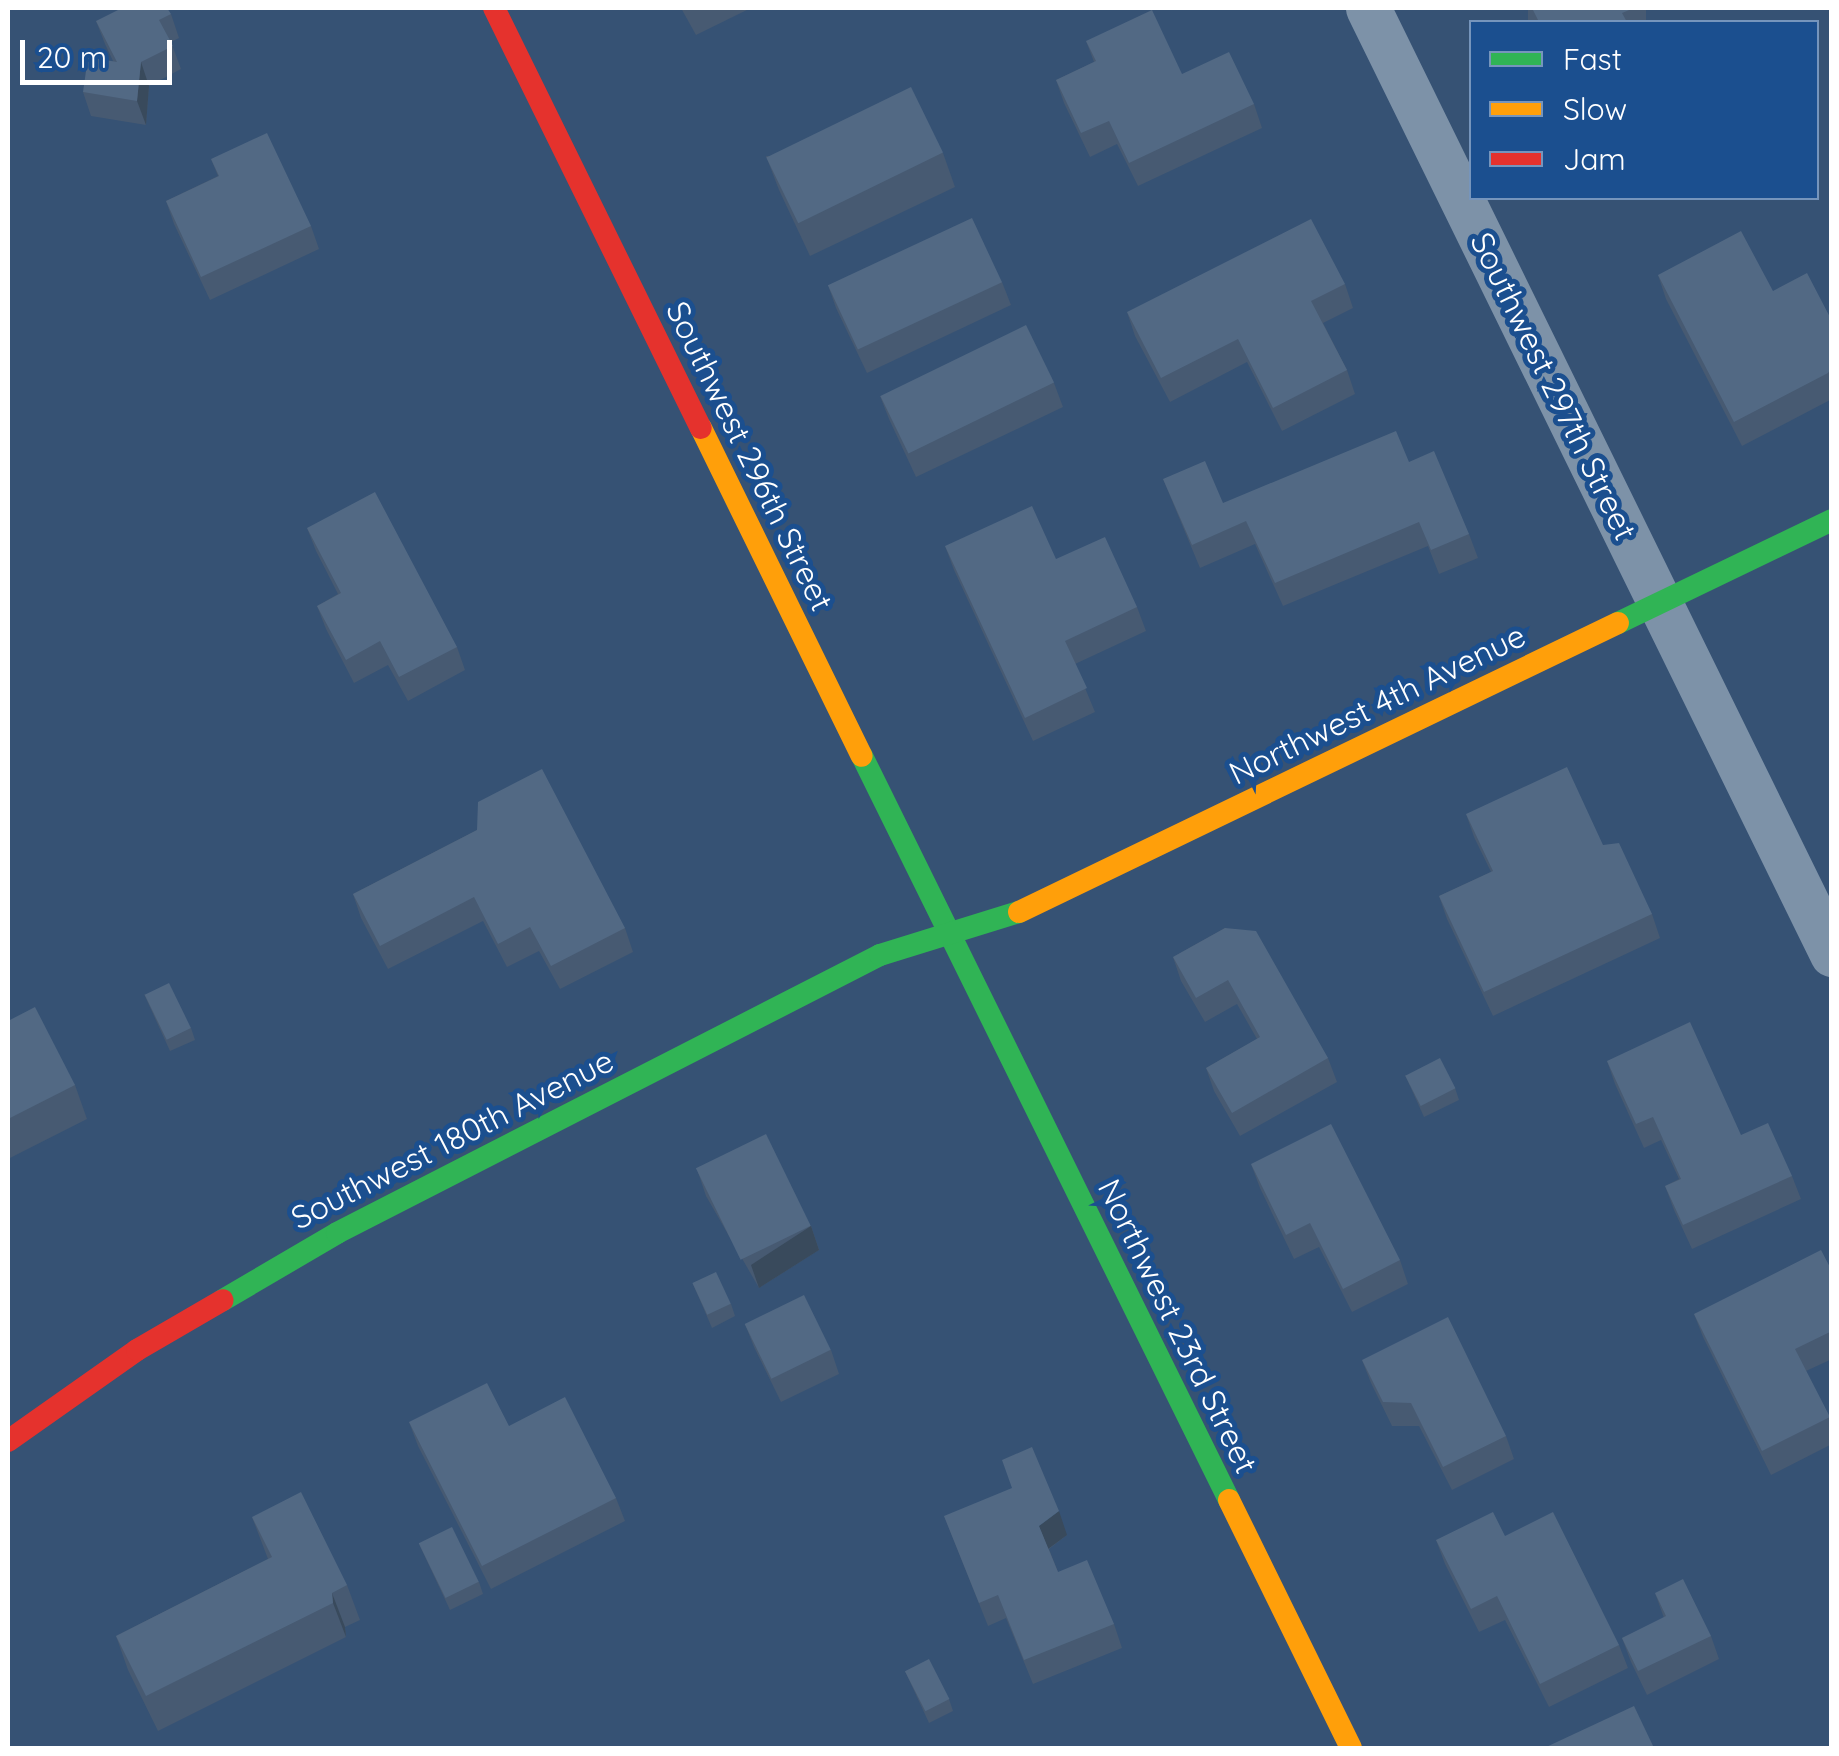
<!DOCTYPE html>
<html>
<head>
<meta charset="utf-8">
<style>
  body { margin:0 }
  #map { position:relative; width:1839px; height:1756px; overflow:hidden; background:#365274; font-family:Quicksand,sans-serif }
  div>[style] { position:absolute }
  .street>* { height:45px; margin:-22.5px; padding:0 22.5px; transform-origin:22.5px; border-radius:22.5px; background:#7d92a8 }
  .fast>* { height:22px; margin:-11px; padding:0 11px; transform-origin:11px; border-radius:11px; background:#30b455 }
  .slow>* { height:22px; margin:-11px; padding:0 11px; transform-origin:11px; border-radius:11px; background:#ff9f0a }
  .jam>* { height:22px; margin:-11px; padding:0 11px; transform-origin:11px; border-radius:11px; background:#e5322d }
  .wall>* { inset:0; background:#475a72; transform-origin:0 0 }
  .shaded-wall>* { inset:0; background:#394a5c }
  .building>* { inset:0; background:#526984; transform-origin:0 0 }
  span { translate:-50% -50%; white-space:nowrap; text-align:center; line-height:1.15; -webkit-text-stroke:10px #1b4f8f; paint-order:stroke }
  .street-label { font-size:32px; color:#fff }
  .frame { position:absolute; inset:0; border:10px solid #fff; pointer-events:none }
  .legend { position:absolute; left:1469px; top:20px; width:350px; height:180px; box-sizing:border-box; background:#1b4f8f; border:2px solid #7695bc; margin:0; padding:12px 18px; list-style:none; font-size:30px; color:#fff }
  .legend li { display:flex; align-items:center; gap:20px; height:50px }
  .legend b { width:50px; border:2px solid #7695bc }
  .scale { position:absolute; left:20px; top:40px; width:152px; height:45px; box-sizing:border-box; border:5px solid #fff; border-top:0; padding-left:12px; font-size:30px; line-height:35px; white-space:nowrap; color:#fff; -webkit-text-stroke:8px #1b4f8f; paint-order:stroke }
</style>
</head>
<body>
<div id="map">
  <div class="street">
    <div style="left:1368px;top:8px;width:1054px;rotate:63.87deg"></div>
  </div>
  <div class="fast">
    <div style="left:1618px;top:623px;width:237px;rotate:-25.7deg"></div>
    <div style="left:862px;top:756px;width:830px;rotate:63.74deg"></div>
    <div style="left:223px;top:1300px;width:132px;rotate:-30.4deg"></div>
    <div style="left:337px;top:1233px;width:610px;rotate:-27.11deg"></div>
    <div style="left:880px;top:955px;width:145px;rotate:-17.2deg"></div>
  </div>
  <div class="slow">
    <div style="left:701px;top:428px;width:365px;rotate:63.9deg"></div>
    <div style="left:1019px;top:912px;width:665px;rotate:-25.76deg"></div>
    <div style="left:1229px;top:1500px;width:276px;rotate:63.8deg"></div>
  </div>
  <div class="jam">
    <div style="left:494px;top:8px;width:468px;rotate:63.8deg"></div>
    <div style="left:8px;top:1441px;width:158px;rotate:-35.2deg"></div>
    <div style="left:137px;top:1350px;width:99px;rotate:-30.2deg"></div>
  </div>
  <div class="wall">
    <div style="clip-path:polygon(681px 8px,751px 8px,696px 35px)"></div>
    <div style="left:1528px;top:8px;width:118px;height:16px"></div>
    <div style="clip-path:polygon(171px 14px,179px 38px,171px 42px,181px 69px,149px 86px,146px 125px,91px 116px,83px 92px,113px 61px,105px 44px,96px 21px)"></div>
    <div style="clip-path:polygon(1086px 41px,1182px 74px,1254px 104px,1262px 128px,1138px 186px,1117px 144px,1090px 157px,1064px 103px,1056px 80px,1094px 62px)"></div>
    <div style="clip-path:polygon(943px 153px,955px 187px,810px 256px,779px 190px,766px 156px)"></div>
    <div style="clip-path:polygon(211px 159px,311px 226px,319px 249px,210px 300px,174px 224px,166px 201px,218px 176px)"></div>
    <div style="clip-path:polygon(1658px 275px,1773px 291px,1832px 321px,1832px 399px,1742px 446px,1666px 299px)"></div>
    <div style="clip-path:polygon(1002px 282px,1011px 305px,867px 373px,836px 308px,828px 285px)"></div>
    <div style="clip-path:polygon(1345px 284px,1353px 308px,1323px 323px,1347px 370px,1355px 394px,1282px 431px,1247px 362px,1170px 402px,1135px 336px,1127px 312px)"></div>
    <div style="clip-path:polygon(1054px 383px,1063px 407px,916px 477px,889px 419px,880px 396px)"></div>
    <div style="clip-path:polygon(1409px 462px,1469px 534px,1478px 558px,1439px 574px,1428px 546px,1283px 606px,1255px 544px,1200px 568px,1163px 479px,1223px 503px)"></div>
    <div style="clip-path:polygon(307px 528px,457px 647px,465px 670px,408px 701px,388px 665px,354px 683px,326px 629px,317px 606px,338px 594px,316px 551px)"></div>
    <div style="clip-path:polygon(945px 546px,1056px 559px,1137px 607px,1146px 631px,1075px 664px,1095px 712px,1033px 741px,954px 570px)"></div>
    <div style="clip-path:polygon(1466px 814px,1603px 845px,1652px 914px,1660px 938px,1493px 1016px,1447px 919px,1439px 896px,1491px 872px,1474px 837px)"></div>
    <div style="clip-path:polygon(477px 830px,625px 928px,633px 952px,560px 989px,539px 951px,507px 967px,483px 921px,388px 969px,361px 918px,353px 894px)"></div>
    <div style="clip-path:polygon(1225px 928px,1328px 1058px,1337px 1082px,1240px 1136px,1214px 1091px,1206px 1068px,1257px 1039px,1237px 1004px,1205px 1022px,1181px 981px,1173px 957px)"></div>
    <div style="clip-path:polygon(144px 994px,191px 1028px,195px 1040px,170px 1051px)"></div>
    <div style="clip-path:polygon(8px 1021px,75px 1085px,87px 1119px,8px 1159px)"></div>
    <div style="clip-path:polygon(1607px 1061px,1792px 1176px,1801px 1199px,1692px 1249px,1674px 1210px,1665px 1186px,1679px 1179px,1661px 1140px,1644px 1148px,1615px 1084px)"></div>
    <div style="clip-path:polygon(1405px 1075px,1455px 1088px,1459px 1100px,1424px 1117px)"></div>
    <div style="clip-path:polygon(1251px 1164px,1400px 1260px,1408px 1284px,1352px 1312px,1319px 1247px,1294px 1259px,1260px 1188px)"></div>
    <div style="clip-path:polygon(698px 1172px,811px 1226px,819px 1250px,759px 1288px,706px 1196px)"></div>
    <div style="clip-path:polygon(1832px 1271px,1832px 1359px,1806px 1371px,1832px 1423px,1832px 1444px,1771px 1475px,1703px 1337px,1694px 1314px)"></div>
    <div style="clip-path:polygon(693px 1284px,731px 1304px,735px 1316px,712px 1328px)"></div>
    <div style="clip-path:polygon(745px 1324px,831px 1350px,839px 1374px,781px 1402px,754px 1347px)"></div>
    <div style="clip-path:polygon(1362px 1360px,1506px 1436px,1514px 1459px,1452px 1490px,1419px 1426px,1392px 1426px,1371px 1383px)"></div>
    <div style="clip-path:polygon(409px 1422px,616px 1498px,625px 1521px,491px 1589px,418px 1446px)"></div>
    <div style="clip-path:polygon(944px 1516px,1067px 1535px,1049px 1549px,1058px 1572px,1114px 1624px,1122px 1648px,1033px 1684px,1006px 1618px,988px 1626px)"></div>
    <div style="clip-path:polygon(252px 1517px,347px 1585px,360px 1620px,345px 1627px,346px 1637px,158px 1731px,128px 1670px,116px 1636px,268px 1559px)"></div>
    <div style="clip-path:polygon(1505px 1536px,1619px 1645px,1628px 1668px,1549px 1707px,1505px 1620px,1479px 1632px,1445px 1564px,1436px 1540px)"></div>
    <div style="clip-path:polygon(419px 1544px,479px 1582px,483px 1594px,450px 1610px)"></div>
    <div style="clip-path:polygon(1655px 1593px,1711px 1636px,1719px 1659px,1647px 1695px,1631px 1662px,1622px 1638px,1664px 1618px)"></div>
    <div style="clip-path:polygon(905px 1671px,949px 1699px,953px 1711px,929px 1723px)"></div>
  </div>
  <div class="shaded-wall">
    <div style="clip-path:polygon(141px 62px,149px 86px,146px 125px,137px 101px)"></div>
    <div style="clip-path:polygon(811px 1226px,819px 1250px,759px 1288px,751px 1265px)"></div>
    <div style="clip-path:polygon(1059px 1511px,1067px 1535px,1048px 1549px,1039px 1526px)"></div>
    <div style="clip-path:polygon(332px 1593px,345px 1627px,346px 1637px,333px 1603px)"></div>
  </div>
  <div class="building">
    <div style="clip-path:polygon(122px 8px,167px 8px,171px 14px,159px 20px,173px 46px,141px 62px,137px 101px,83px 92px,88px 57px,117px 62px,96px 21px)"></div>
    <div style="clip-path:polygon(1532px 8px,1634px 8px,1622px 13px,1627px 22px,1539px 22px)"></div>
    <div style="clip-path:polygon(1152px 10px,1182px 74px,1229px 52px,1254px 104px,1129px 163px,1109px 121px,1081px 133px,1056px 80px,1096px 61px,1086px 41px)"></div>
    <div style="left:911px;top:87px;width:73px;height:161px;rotate:64deg"></div>
    <div style="clip-path:polygon(267px 133px,311px 226px,201px 277px,166px 201px,219px 176px,211px 159px)"></div>
    <div style="left:972px;top:218px;width:71px;height:159px;rotate:65deg"></div>
    <div style="clip-path:polygon(1311px 219px,1345px 284px,1311px 301px,1347px 370px,1273px 408px,1238px 339px,1161px 378px,1127px 312px)"></div>
    <div style="clip-path:polygon(1741px 231px,1773px 291px,1807px 273px,1832px 321px,1832px 366px,1828px 373px,1734px 422px,1658px 275px)"></div>
    <div style="left:1026px;top:325px;width:64px;height:162px;rotate:64deg"></div>
    <div style="clip-path:polygon(1396px 431px,1409px 462px,1434px 451px,1469px 534px,1431px 550px,1419px 522px,1275px 583px,1246px 521px,1192px 545px,1163px 479px,1205px 461px,1223px 503px)"></div>
    <div style="clip-path:polygon(375px 492px,457px 647px,399px 677px,380px 641px,346px 660px,317px 606px,341px 593px,307px 528px)"></div>
    <div style="clip-path:polygon(1032px 506px,1056px 559px,1105px 537px,1137px 607px,1065px 641px,1087px 688px,1025px 718px,945px 546px)"></div>
    <div style="clip-path:polygon(1567px 767px,1603px 845px,1619px 843px,1652px 914px,1484px 992px,1439px 896px,1493px 871px,1466px 814px)"></div>
    <div style="clip-path:polygon(542px 769px,625px 928px,551px 966px,530px 927px,498px 944px,474px 897px,380px 946px,353px 894px,477px 830px,478px 802px)"></div>
    <div style="clip-path:polygon(1225px 928px,1256px 931px,1328px 1058px,1232px 1113px,1206px 1068px,1260px 1037px,1228px 980px,1196px 998px,1173px 957px)"></div>
    <div style="left:169px;top:983px;width:50px;height:27px;rotate:64deg"></div>
    <div style="clip-path:polygon(35px 1007px,75px 1085px,8px 1119px,8px 1021px)"></div>
    <div style="clip-path:polygon(1690px 1022px,1741px 1135px,1768px 1123px,1792px 1176px,1683px 1225px,1665px 1186px,1681px 1179px,1653px 1117px,1636px 1124px,1607px 1061px)"></div>
    <div style="left:1440px;top:1058px;width:34px;height:39px;rotate:63deg"></div>
    <div style="clip-path:polygon(1331px 1124px,1400px 1260px,1343px 1289px,1310px 1223px,1286px 1235px,1251px 1164px)"></div>
    <div style="left:766px;top:1134px;width:102px;height:78px;rotate:64deg"></div>
    <div style="clip-path:polygon(1821px 1250px,1832px 1271px,1832px 1331px,1795px 1349px,1830px 1417px,1762px 1451px,1694px 1314px)"></div>
    <div style="left:716px;top:1272px;width:35px;height:26px;rotate:65deg"></div>
    <div style="left:804px;top:1295px;width:61px;height:66px;rotate:64deg"></div>
    <div style="clip-path:polygon(1448px 1317px,1506px 1436px,1443px 1467px,1411px 1403px,1383px 1402px,1362px 1360px)"></div>
    <div style="clip-path:polygon(487px 1383px,509px 1426px,565px 1397px,616px 1498px,482px 1566px,409px 1422px)"></div>
    <div style="clip-path:polygon(1032px 1447px,1059px 1511px,1039px 1526px,1058px 1572px,1087px 1560px,1114px 1624px,1024px 1660px,998px 1595px,979px 1603px,944px 1516px,1012px 1488px,1002px 1460px)"></div>
    <div style="clip-path:polygon(301px 1492px,347px 1585px,332px 1593px,333px 1603px,146px 1696px,116px 1636px,272px 1557px,252px 1517px)"></div>
    <div style="clip-path:polygon(1493px 1512px,1505px 1536px,1553px 1512px,1619px 1645px,1540px 1684px,1497px 1596px,1471px 1609px,1436px 1540px)"></div>
    <div style="left:452px;top:1527px;width:61px;height:37px;rotate:64deg"></div>
    <div style="clip-path:polygon(1683px 1579px,1711px 1636px,1638px 1671px,1622px 1638px,1666px 1616px,1655px 1593px)"></div>
    <div style="left:929px;top:1659px;width:45px;height:27px;rotate:63deg"></div>
    <div style="clip-path:polygon(1634px 1706px,1654px 1748px,1544px 1748px)"></div>
  </div>
  <div class="street-label">
    <span style="left:1554px;top:386px;rotate:64deg">Southwest 297th Street</span>
    <span style="left:750px;top:456px;rotate:64deg">Southwest 296th Street</span>
    <span style="left:1377px;top:704px;rotate:-26deg">Northwest 4th Avenue</span>
    <span style="left:452px;top:1139px;rotate:-27deg">Southwest 180th Avenue</span>
    <span style="left:1178px;top:1326px;rotate:64deg">Northwest 23rd Street</span>
  </div>
  <div class="frame"></div>
  <ul class="legend">
  <li><b style="height:12px;background:#30b455"></b>Fast</li>
  <li><b style="height:12px;background:#ff9f0a"></b>Slow</li>
  <li><b style="height:12px;background:#e5322d"></b>Jam</li>
  </ul>
  <div class="scale">20 m</div>
</div>
</body>
</html>
